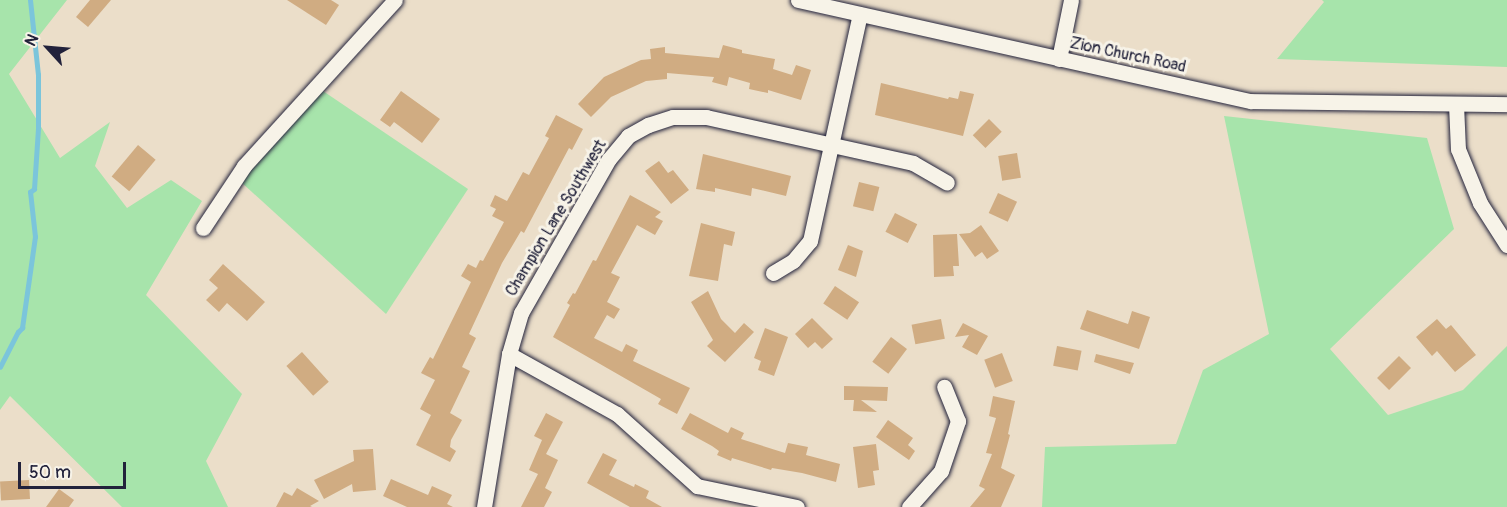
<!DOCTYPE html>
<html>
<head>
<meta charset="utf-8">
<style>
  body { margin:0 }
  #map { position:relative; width:1507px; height:507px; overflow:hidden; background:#ebdec9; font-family:Pangolin,sans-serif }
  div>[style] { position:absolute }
  .green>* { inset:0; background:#a7e4ab }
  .stream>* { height:4.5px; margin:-2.25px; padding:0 2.25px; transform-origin:2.25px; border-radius:2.25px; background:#7bc5db }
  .building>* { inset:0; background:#d0ac82; transform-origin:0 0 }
  .roads { filter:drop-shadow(0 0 2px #22223b) drop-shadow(0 0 2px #22223b) }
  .minor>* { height:15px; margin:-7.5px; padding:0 7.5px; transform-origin:7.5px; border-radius:7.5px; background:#f7f3e8 }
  span { translate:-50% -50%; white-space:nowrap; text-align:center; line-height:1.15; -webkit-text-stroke:6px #f7f3e8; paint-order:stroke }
  .street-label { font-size:16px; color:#22223b }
  .north { position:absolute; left:18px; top:18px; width:60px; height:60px; -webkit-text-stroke:4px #f7f3e8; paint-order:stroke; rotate:296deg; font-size:16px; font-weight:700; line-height:24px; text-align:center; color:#22223b }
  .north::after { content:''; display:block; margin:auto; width:21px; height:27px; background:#22223b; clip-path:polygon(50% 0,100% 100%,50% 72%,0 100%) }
  .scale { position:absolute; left:18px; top:462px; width:108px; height:27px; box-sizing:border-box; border:3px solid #22223b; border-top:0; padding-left:8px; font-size:18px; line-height:21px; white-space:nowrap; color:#22223b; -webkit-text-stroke:4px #f7f3e8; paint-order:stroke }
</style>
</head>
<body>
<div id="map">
  <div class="green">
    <div style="clip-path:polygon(0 0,67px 0,9px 74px,60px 158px,110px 122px,95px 166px,127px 208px,171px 180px,202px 201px,146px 295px,242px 394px,206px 461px,228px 507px,122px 507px,10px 396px,0 410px)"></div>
    <div style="clip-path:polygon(1322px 0,1507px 0,1507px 67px,1277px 59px,1324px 2px)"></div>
    <div style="clip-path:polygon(323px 91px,468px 189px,386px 314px,241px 182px)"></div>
    <div style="clip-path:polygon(1224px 116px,1427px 138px,1454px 229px,1330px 349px,1388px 415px,1463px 390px,1507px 346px,1507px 507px,1042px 507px,1045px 447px,1176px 444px,1203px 370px,1269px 334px)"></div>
  </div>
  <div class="stream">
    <div style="left:0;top:367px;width:39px;rotate:-63deg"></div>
    <div style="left:18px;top:332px;width:6px;rotate:-45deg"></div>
    <div style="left:22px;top:328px;width:92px;rotate:-81.9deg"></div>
    <div style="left:35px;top:237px;width:45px;rotate:-96.3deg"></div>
    <div style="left:30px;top:192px;width:5px;rotate:-37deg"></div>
    <div style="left:34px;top:189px;width:61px;rotate:-86.2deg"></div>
    <div style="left:38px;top:128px;width:53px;rotate:-90deg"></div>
    <div style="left:38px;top:75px;width:75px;rotate:-96.1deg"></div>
  </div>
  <div class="building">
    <div style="clip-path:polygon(90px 0,111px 0,88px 27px,76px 17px)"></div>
    <div style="clip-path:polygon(287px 0,331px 0,339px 5px,326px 25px)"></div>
    <div style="clip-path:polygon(723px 45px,742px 50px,742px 53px,775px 59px,773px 69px,792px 75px,796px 65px,811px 70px,801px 100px,768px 90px,768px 93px,749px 89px,750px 83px,729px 77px,727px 86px,712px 82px,714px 77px,667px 73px,667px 79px,646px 81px,611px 97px,591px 117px,578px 104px,604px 77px,641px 60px,651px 59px,650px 49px,665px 47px,665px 53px,719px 58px)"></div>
    <div style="clip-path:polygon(881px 83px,948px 99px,949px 97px,958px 99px,960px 91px,974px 94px,963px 136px,875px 115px)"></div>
    <div style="clip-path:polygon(401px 91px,440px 119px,422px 143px,394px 122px,390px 127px,380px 120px)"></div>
    <div style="clip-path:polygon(556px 115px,583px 129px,572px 150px,569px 148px,524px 233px,521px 231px,502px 263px,469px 334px,476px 338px,462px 367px,470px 371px,450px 413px,462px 420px,451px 440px,450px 447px,456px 451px,450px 462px,416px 445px,431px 415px,420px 409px,435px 380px,421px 373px,430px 357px,433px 359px,471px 282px,461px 276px,468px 264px,476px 268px,480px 260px,483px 261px,504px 222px,492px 216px,496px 209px,490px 206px,495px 195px,507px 201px,523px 172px,529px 175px,549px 138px,545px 136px)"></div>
    <div style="left:989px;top:119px;width:18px;height:23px;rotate:45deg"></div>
    <div style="left:138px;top:145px;width:23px;height:41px;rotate:40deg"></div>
    <div style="left:1017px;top:153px;width:25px;height:19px;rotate:81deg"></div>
    <div style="clip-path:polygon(703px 154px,791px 176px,786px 196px,752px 188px,751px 196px,715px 188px,715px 192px,696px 189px)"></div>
    <div style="clip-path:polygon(659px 161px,668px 173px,673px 170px,689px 190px,671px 204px,645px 171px)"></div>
    <div style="left:859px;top:182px;width:21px;height:25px;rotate:14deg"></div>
    <div style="left:998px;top:193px;width:21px;height:22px;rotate:25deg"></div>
    <div style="clip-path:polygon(630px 195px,661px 212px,655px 217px,663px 221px,655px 235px,637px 225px,611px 273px,620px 277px,607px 302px,620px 309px,614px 319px,607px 315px,594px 338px,622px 352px,626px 344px,638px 350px,633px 361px,690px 388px,677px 414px,658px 404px,661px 399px,553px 337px,570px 305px,567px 303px,573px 293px,575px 294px,593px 260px,596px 261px)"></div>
    <div style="left:895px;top:213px;width:25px;height:21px;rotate:27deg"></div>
    <div style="clip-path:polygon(701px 223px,735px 232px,732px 246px,724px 244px,718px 281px,689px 276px)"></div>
    <div style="clip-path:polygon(981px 225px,999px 251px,987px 259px,982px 252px,975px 257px,959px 234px,970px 233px)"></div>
    <div style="clip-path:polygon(957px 234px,959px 266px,953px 266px,954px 276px,934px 277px,933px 235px)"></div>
    <div style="clip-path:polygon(848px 245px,863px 251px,856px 277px,838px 270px)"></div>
    <div style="clip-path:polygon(223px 264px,265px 302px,247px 321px,227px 303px,219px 312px,206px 300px,218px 288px,209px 280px)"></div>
    <div style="left:835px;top:286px;width:29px;height:21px;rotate:34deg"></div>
    <div style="clip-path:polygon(708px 291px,721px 319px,735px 333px,744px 323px,754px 332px,725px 362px,707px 346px,713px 340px,691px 302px)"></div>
    <div style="clip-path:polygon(1087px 310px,1128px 324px,1132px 311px,1150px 317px,1139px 349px,1080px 329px)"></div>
    <div style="clip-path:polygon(812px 318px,833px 339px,822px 349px,815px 342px,808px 348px,795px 334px)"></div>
    <div style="left:941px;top:319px;width:20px;height:30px;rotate:79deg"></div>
    <div style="clip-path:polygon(1437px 319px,1446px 329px,1451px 325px,1476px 355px,1455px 372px,1437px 351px,1432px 356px,1416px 337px)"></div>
    <div style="clip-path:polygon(963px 323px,988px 336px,977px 355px,962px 347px,969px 335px,955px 337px)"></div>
    <div style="clip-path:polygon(765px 328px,788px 337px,774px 376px,758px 370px,761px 361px,754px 358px)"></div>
    <div style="left:891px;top:337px;width:20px;height:31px;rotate:37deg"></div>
    <div style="left:1057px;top:346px;width:25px;height:20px;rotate:11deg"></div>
    <div style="left:302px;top:352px;width:40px;height:21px;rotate:48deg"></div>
    <div style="left:1002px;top:353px;width:30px;height:19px;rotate:69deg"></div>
    <div style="clip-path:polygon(1096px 354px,1134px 363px,1130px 374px,1094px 362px)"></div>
    <div style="left:1399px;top:356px;width:17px;height:31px;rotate:45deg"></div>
    <div style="clip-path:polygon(844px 386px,888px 387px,887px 401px,861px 400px,877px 412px,853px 411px,854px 400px,844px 400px)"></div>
    <div style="clip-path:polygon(993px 396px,1015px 401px,1008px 434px,1010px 435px,1001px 468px,1015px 475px,1001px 507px,970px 507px,985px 489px,979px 486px,992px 454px,986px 453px,996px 418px,989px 416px)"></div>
    <div style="clip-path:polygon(546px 413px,563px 422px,546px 454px,558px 460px,545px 488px,552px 492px,544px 507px,521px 507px,538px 474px,529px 470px,542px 440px,534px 436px)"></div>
    <div style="clip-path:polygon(690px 413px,728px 433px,731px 427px,744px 433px,741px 439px,785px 453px,788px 443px,808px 447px,806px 455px,840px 464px,836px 482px,802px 473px,772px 468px,771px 470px,732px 458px,731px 461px,717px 455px,719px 451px,712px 446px,681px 429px)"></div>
    <div style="clip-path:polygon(888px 420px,913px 438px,908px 445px,915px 451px,909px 460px,876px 437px)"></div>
    <div style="clip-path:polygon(876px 444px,879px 470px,873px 471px,875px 485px,858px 488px,853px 447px)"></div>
    <div style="clip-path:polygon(373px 449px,376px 490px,353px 492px,352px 484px,324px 499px,314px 480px,354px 461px,353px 450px)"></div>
    <div style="clip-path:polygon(603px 453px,617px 460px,609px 475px,634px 487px,635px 484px,649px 491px,646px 498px,662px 507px,630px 507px,587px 483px)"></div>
    <div style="clip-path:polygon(391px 479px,428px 495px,432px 486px,452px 495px,447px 504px,453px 507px,407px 507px,383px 496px)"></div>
    <div style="left:29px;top:480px;width:19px;height:29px;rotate:87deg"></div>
    <div style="clip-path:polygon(297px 488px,319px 501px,310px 506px,312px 507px,276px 507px,284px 492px,292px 496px)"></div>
    <div style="clip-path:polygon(59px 489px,74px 500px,69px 507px,46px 507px)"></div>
  </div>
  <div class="roads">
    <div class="minor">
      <div style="left:798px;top:0;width:464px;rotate:12.6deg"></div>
      <div style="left:1251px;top:101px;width:256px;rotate:0.7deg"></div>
      <div style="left:1059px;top:59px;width:60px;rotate:-78.5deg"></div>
      <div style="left:1456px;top:104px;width:45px;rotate:87.5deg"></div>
      <div style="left:1458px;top:149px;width:58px;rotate:67.8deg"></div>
      <div style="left:1480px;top:203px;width:50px;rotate:57.3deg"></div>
      <div style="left:203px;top:228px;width:74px;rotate:-56.5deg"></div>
      <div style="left:244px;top:166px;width:224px;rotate:-47.7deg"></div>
      <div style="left:773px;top:273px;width:23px;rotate:-31deg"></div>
      <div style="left:793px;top:261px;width:26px;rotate:-50deg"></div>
      <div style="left:810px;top:241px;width:232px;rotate:-77.6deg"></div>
      <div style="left:509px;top:354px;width:124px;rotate:29.1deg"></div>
      <div style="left:617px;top:414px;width:108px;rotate:42deg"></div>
      <div style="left:697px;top:486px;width:102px;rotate:11.9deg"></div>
      <div style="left:484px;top:507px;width:155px;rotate:-80.7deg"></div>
      <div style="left:509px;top:354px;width:43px;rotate:-73.7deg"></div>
      <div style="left:521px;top:313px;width:177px;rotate:-60.3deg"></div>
      <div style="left:609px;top:159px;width:30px;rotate:-50deg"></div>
      <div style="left:628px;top:136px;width:23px;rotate:-29deg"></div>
      <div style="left:648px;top:125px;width:26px;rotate:-18deg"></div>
      <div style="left:673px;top:117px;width:33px"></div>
      <div style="left:706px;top:117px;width:212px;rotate:12.5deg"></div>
      <div style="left:913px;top:163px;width:39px;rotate:30deg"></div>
      <div style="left:909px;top:507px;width:48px;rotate:-48.4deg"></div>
      <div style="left:941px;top:471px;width:53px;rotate:-71.2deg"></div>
      <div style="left:958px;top:421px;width:37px;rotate:-112deg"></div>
    </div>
  </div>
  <div class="street-label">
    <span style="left:1128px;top:55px;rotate:12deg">Zion Church Road</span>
    <span style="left:556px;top:218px;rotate:-59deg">Champion Lane Southwest</span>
  </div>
  <div class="north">N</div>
  <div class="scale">50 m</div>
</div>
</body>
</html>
